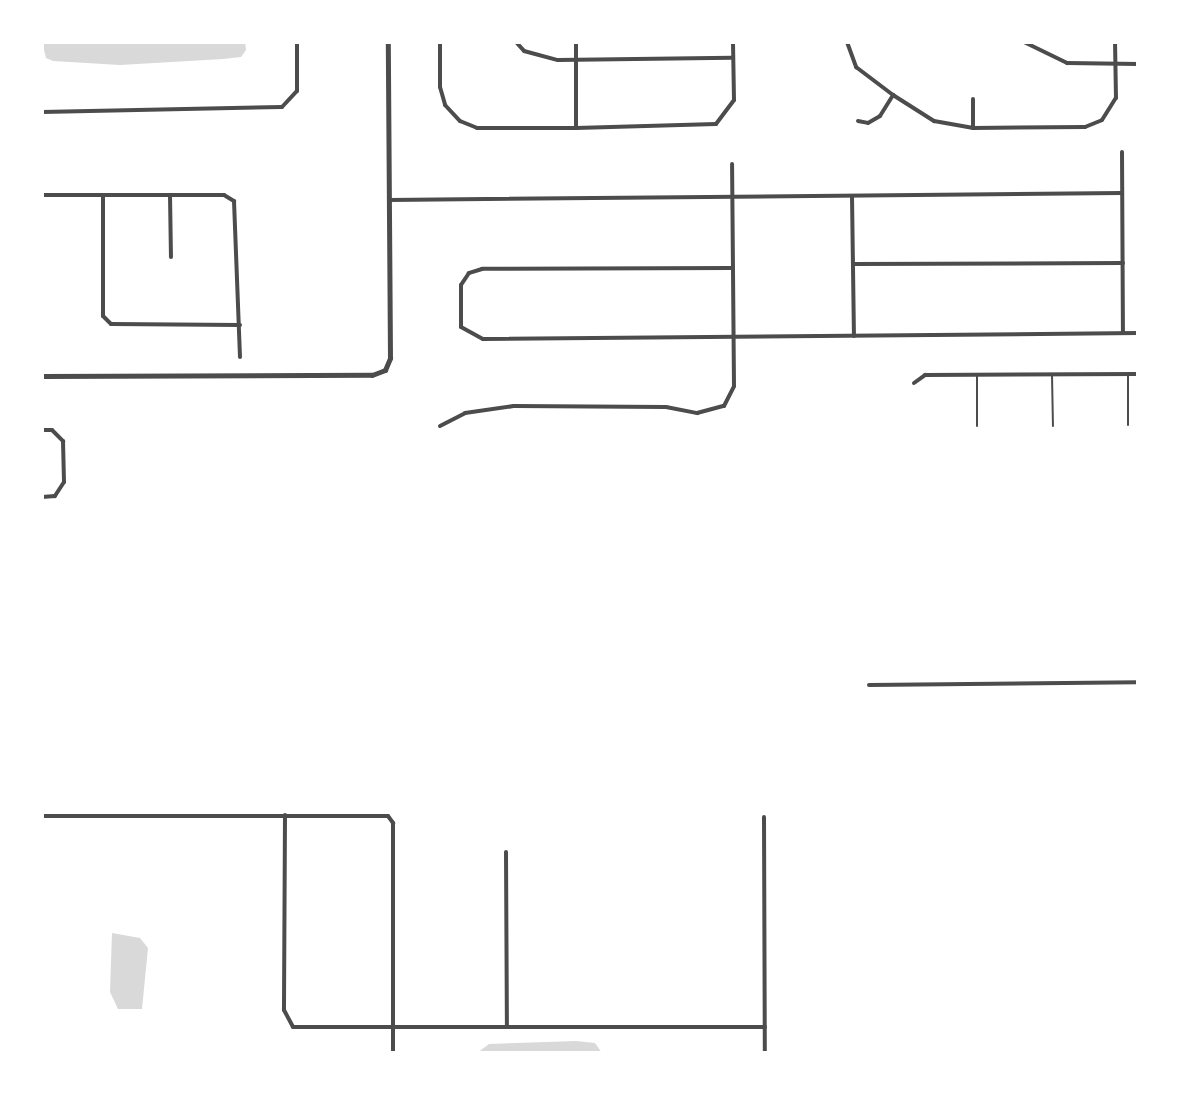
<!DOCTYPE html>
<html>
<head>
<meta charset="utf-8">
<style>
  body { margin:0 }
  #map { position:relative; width:1180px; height:1095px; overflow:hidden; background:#fff; font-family:Inter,sans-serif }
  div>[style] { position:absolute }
  .water>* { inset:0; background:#d9d9d9 }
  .service>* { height:2px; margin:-1px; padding:0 1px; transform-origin:1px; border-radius:1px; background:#4c4c4c }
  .minor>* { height:4px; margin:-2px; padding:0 2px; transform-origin:2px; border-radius:2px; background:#4c4c4c }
  .tertiary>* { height:5px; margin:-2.5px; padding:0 2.5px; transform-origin:2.5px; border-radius:2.5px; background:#4c4c4c }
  span { translate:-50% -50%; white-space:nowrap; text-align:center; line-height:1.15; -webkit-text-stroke:8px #fff; paint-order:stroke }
  .frame { position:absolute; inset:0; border:44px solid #fff; pointer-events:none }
</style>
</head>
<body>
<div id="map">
  <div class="water">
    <div style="clip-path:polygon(42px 42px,245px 42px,246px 50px,241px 57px,223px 59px,120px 65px,53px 61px,46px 58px)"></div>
    <div style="clip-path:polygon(112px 933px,140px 938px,148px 948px,142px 1009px,118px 1009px,110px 992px)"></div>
    <div style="clip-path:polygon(576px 1041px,595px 1043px,602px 1053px,477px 1053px,489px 1044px)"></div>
  </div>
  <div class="service">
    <div style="left:977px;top:375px;width:51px;rotate:90deg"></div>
    <div style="left:1052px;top:375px;width:51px;rotate:88.9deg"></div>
    <div style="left:1128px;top:425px;width:51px;rotate:-90deg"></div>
  </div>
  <div class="minor">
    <div style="left:440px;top:42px;width:45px;rotate:90deg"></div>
    <div style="left:440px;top:87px;width:19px;rotate:74deg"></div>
    <div style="left:445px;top:105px;width:22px;rotate:47deg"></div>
    <div style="left:460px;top:121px;width:18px;rotate:22deg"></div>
    <div style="left:477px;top:128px;width:99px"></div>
    <div style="left:576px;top:128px;width:140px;rotate:-1.6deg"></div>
    <div style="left:716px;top:124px;width:30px;rotate:-53deg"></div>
    <div style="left:734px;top:100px;width:58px;rotate:-91deg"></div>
    <div style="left:516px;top:42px;width:12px;rotate:48deg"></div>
    <div style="left:524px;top:51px;width:35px;rotate:15deg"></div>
    <div style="left:558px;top:60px;width:174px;rotate:-0.7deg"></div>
    <div style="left:576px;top:42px;width:86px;rotate:90deg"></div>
    <div style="left:847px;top:42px;width:27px;rotate:70deg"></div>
    <div style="left:856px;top:67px;width:46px;rotate:37.1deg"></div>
    <div style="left:893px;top:95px;width:49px;rotate:32.4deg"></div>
    <div style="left:934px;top:121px;width:40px;rotate:10deg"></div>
    <div style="left:973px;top:128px;width:112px;rotate:-0.5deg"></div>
    <div style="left:1085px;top:127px;width:18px;rotate:-22deg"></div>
    <div style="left:1102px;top:120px;width:26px;rotate:-58deg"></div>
    <div style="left:1116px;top:98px;width:56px;rotate:-91deg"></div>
    <div style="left:1024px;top:42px;width:48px;rotate:26deg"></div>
    <div style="left:1067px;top:63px;width:71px;rotate:0.8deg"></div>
    <div style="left:42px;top:112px;width:240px;rotate:-1.2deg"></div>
    <div style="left:282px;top:107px;width:22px;rotate:-47deg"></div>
    <div style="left:297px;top:91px;width:49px;rotate:-90deg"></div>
    <div style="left:858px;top:121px;width:10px;rotate:11deg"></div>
    <div style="left:868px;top:123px;width:14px;rotate:-30deg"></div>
    <div style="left:880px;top:116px;width:25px;rotate:-58deg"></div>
    <div style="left:973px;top:128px;width:29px;rotate:-90deg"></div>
    <div style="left:1122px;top:152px;width:181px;rotate:89.7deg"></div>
    <div style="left:42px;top:195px;width:182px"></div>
    <div style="left:224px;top:195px;width:12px;rotate:31deg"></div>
    <div style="left:234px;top:201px;width:156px;rotate:87.8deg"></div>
    <div style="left:103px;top:195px;width:121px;rotate:90deg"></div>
    <div style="left:103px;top:316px;width:11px;rotate:45deg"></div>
    <div style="left:111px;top:324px;width:129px;rotate:0.4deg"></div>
    <div style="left:170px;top:195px;width:62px;rotate:89.1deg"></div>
    <div style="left:852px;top:196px;width:140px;rotate:89.2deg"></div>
    <div style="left:389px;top:200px;width:733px;rotate:-0.55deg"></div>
    <div style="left:853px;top:264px;width:270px;rotate:-0.2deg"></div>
    <div style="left:732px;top:268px;width:250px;rotate:179.8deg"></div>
    <div style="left:482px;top:269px;width:14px;rotate:163deg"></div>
    <div style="left:469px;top:273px;width:14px;rotate:124deg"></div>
    <div style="left:461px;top:285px;width:42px;rotate:90deg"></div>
    <div style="left:461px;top:327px;width:25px;rotate:29deg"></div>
    <div style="left:483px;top:339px;width:655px;rotate:-0.52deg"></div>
    <div style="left:914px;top:383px;width:14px;rotate:-36deg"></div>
    <div style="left:925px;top:375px;width:213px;rotate:-0.3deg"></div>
    <div style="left:440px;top:426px;width:28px;rotate:-27deg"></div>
    <div style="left:465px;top:413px;width:49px;rotate:-8.1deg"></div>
    <div style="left:514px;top:406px;width:152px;rotate:0.4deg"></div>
    <div style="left:666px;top:407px;width:32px;rotate:11deg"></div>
    <div style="left:697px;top:413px;width:28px;rotate:-15deg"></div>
    <div style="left:724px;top:406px;width:22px;rotate:-63deg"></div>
    <div style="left:734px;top:386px;width:222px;rotate:-90.5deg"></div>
    <div style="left:42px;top:430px;width:10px"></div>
    <div style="left:52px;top:430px;width:16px;rotate:45deg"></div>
    <div style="left:63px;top:441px;width:41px;rotate:88.6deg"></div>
    <div style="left:64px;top:482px;width:17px;rotate:123deg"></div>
    <div style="left:55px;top:496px;width:13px;rotate:176deg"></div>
    <div style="left:869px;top:685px;width:269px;rotate:-0.6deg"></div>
    <div style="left:285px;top:815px;width:195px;rotate:90.3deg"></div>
    <div style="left:284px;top:1010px;width:19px;rotate:62deg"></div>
    <div style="left:293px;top:1027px;width:472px"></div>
    <div style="left:42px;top:816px;width:346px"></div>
    <div style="left:388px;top:816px;width:9px;rotate:54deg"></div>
    <div style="left:393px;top:823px;width:230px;rotate:90deg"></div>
    <div style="left:764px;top:817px;width:236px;rotate:89.8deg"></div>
    <div style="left:506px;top:852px;width:174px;rotate:89.7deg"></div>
  </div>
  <div class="tertiary">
    <div style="left:42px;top:376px;width:330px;rotate:-0.2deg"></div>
    <div style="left:372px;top:375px;width:14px;rotate:-21deg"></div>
    <div style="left:385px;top:370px;width:13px;rotate:-67deg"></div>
    <div style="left:390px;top:358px;width:316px;rotate:-90.4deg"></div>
  </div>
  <div class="frame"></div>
</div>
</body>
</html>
